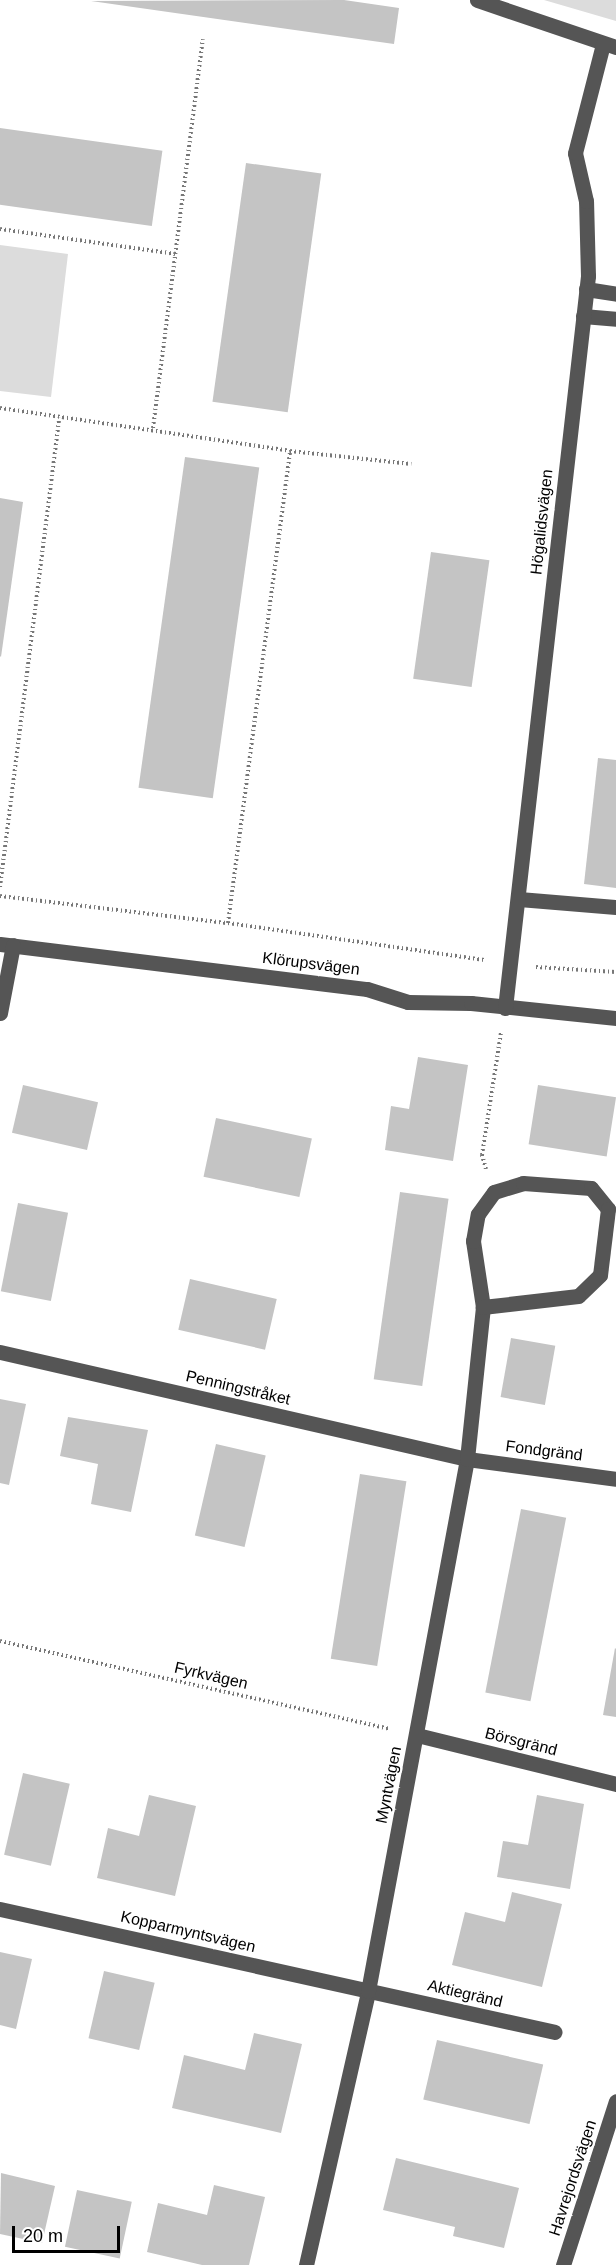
<!DOCTYPE html>
<html>
<head>
<meta charset="utf-8">
<style>
  body { margin:0 }
  #map { position:relative; width:616px; height:2265px; overflow:hidden; background:#fff; font-family:Helvetica,sans-serif }
  div>[style] { position:absolute }
  .green>* { inset:0; background:#dcdcdc }
  .building>* { inset:0; background:#c4c4c4; transform-origin:0 0 }
  .path>* { height:4px; margin-top:-2px; transform-origin:0; background:repeating-linear-gradient(90deg,#777 0 1.5px,transparent 0 4.5px) }
  .minor>* { height:15px; margin:-7.5px; padding:0 7.5px; transform-origin:7.5px; border-radius:7.5px; background:#555 }
  span { translate:-50% -50%; white-space:nowrap; text-align:center; line-height:1.15; -webkit-text-stroke:4.5px #fff; paint-order:stroke }
  .street-label { font-size:16px; color:#000 }
  .scale { position:absolute; left:12px; top:2226px; width:108px; height:27px; box-sizing:border-box; border:3px solid #000; border-top:0; padding-left:8px; font-size:18px; line-height:21px; white-space:nowrap; color:#000; -webkit-text-stroke:4px #fff; paint-order:stroke }
</style>
</head>
<body>
<div id="map">
  <div class="green">
    <div style="clip-path:polygon(544px 0,616px 0,616px 21px)"></div>
    <div style="clip-path:polygon(0 245px,68px 254px,51px 397px,0 391px)"></div>
  </div>
  <div class="building">
    <div style="clip-path:polygon(344px 0,399px 8px,394px 44px,91px 1px)"></div>
    <div style="left:0;top:128px;width:164px;height:76px;rotate:8deg"></div>
    <div style="left:246px;top:163px;width:76px;height:241px;rotate:8deg"></div>
    <div style="left:185px;top:457px;width:75px;height:334px;rotate:8deg"></div>
    <div style="clip-path:polygon(0 498px,23px 502px,1px 657px,0 656px)"></div>
    <div style="left:431px;top:552px;width:59px;height:128px;rotate:8deg"></div>
    <div style="clip-path:polygon(598px 758px,616px 760px,616px 888px,584px 884px)"></div>
    <div style="clip-path:polygon(418px 1057px,468px 1065px,453px 1161px,385px 1150px,391px 1106px,409px 1109px)"></div>
    <div style="left:23px;top:1085px;width:77px;height:49px;rotate:13deg"></div>
    <div style="left:538px;top:1085px;width:79px;height:60px;rotate:9deg"></div>
    <div style="left:216px;top:1118px;width:98px;height:60px;rotate:12deg"></div>
    <div style="left:400px;top:1192px;width:49px;height:189px;rotate:8deg"></div>
    <div style="left:18px;top:1203px;width:51px;height:90px;rotate:11deg"></div>
    <div style="left:190px;top:1279px;width:89px;height:52px;rotate:13deg"></div>
    <div style="left:511px;top:1338px;width:45px;height:60px;rotate:10deg"></div>
    <div style="clip-path:polygon(0 1399px,26px 1404px,9px 1485px,0 1483px)"></div>
    <div style="clip-path:polygon(68px 1417px,148px 1430px,131px 1512px,91px 1504px,98px 1464px,60px 1456px)"></div>
    <div style="left:216px;top:1444px;width:51px;height:94px;rotate:13deg"></div>
    <div style="left:360px;top:1474px;width:47px;height:187px;rotate:9deg"></div>
    <div style="left:521px;top:1509px;width:46px;height:187px;rotate:11deg"></div>
    <div style="clip-path:polygon(615px 1648px,616px 1649px,616px 1717px,603px 1715px)"></div>
    <div style="left:23px;top:1773px;width:48px;height:84px;rotate:13deg"></div>
    <div style="clip-path:polygon(149px 1795px,196px 1806px,175px 1896px,97px 1878px,108px 1828px,139px 1836px)"></div>
    <div style="clip-path:polygon(537px 1795px,584px 1804px,570px 1889px,497px 1877px,503px 1841px,528px 1845px)"></div>
    <div style="clip-path:polygon(512px 1892px,562px 1904px,542px 1987px,452px 1965px,465px 1912px,505px 1922px)"></div>
    <div style="clip-path:polygon(0 1952px,32px 1959px,16px 2029px,0 2025px)"></div>
    <div style="left:104px;top:1971px;width:52px;height:69px;rotate:13deg"></div>
    <div style="clip-path:polygon(254px 2033px,302px 2044px,281px 2133px,172px 2108px,184px 2055px,245px 2070px)"></div>
    <div style="left:437px;top:2040px;width:109px;height:61px;rotate:13deg"></div>
    <div style="clip-path:polygon(396px 2158px,519px 2188px,504px 2248px,453px 2236px,455px 2227px,383px 2210px)"></div>
    <div style="clip-path:polygon(1px 2173px,55px 2186px,42px 2243px,0 2234px)"></div>
    <div style="clip-path:polygon(214px 2185px,265px 2197px,249px 2265px,202px 2265px,147px 2252px,158px 2203px,207px 2215px)"></div>
    <div style="left:77px;top:2190px;width:56px;height:58px;rotate:12deg"></div>
  </div>
  <div class="path">
    <div style="left:0;top:229px;width:178px;rotate:8.1deg"></div>
    <div style="left:0;top:408px;width:293px;rotate:8.4deg"></div>
    <div style="left:290px;top:451px;width:122px;rotate:6.1deg"></div>
    <div style="left:153px;top:428px;width:392px;rotate:-82.7deg"></div>
    <div style="left:0;top:887px;width:473px;rotate:-82.8deg"></div>
    <div style="left:0;top:896px;width:230px;rotate:6.8deg"></div>
    <div style="left:228px;top:923px;width:259px;rotate:8.2deg"></div>
    <div style="left:228px;top:923px;width:476px;rotate:-82.5deg"></div>
    <div style="left:536px;top:967px;width:80px;rotate:3.6deg"></div>
    <div style="left:486px;top:1169px;width:15px;rotate:-106deg"></div>
    <div style="left:482px;top:1155px;width:124px;rotate:-81.2deg"></div>
    <div style="left:0;top:1641px;width:400px;rotate:12.7deg"></div>
  </div>
  <div class="minor">
    <div style="left:477px;top:0;width:147px;rotate:18.7deg"></div>
    <div style="left:586px;top:289px;width:30px;rotate:9deg"></div>
    <div style="left:583px;top:316px;width:33px;rotate:5deg"></div>
    <div style="left:519px;top:899px;width:97px;rotate:4.7deg"></div>
    <div style="left:0;top:944px;width:370px;rotate:7deg"></div>
    <div style="left:367px;top:989px;width:43px;rotate:17.6deg"></div>
    <div style="left:408px;top:1002px;width:63px;rotate:0.9deg"></div>
    <div style="left:471px;top:1003px;width:146px;rotate:5.9deg"></div>
    <div style="left:505px;top:1008px;width:737px;rotate:-83.53deg"></div>
    <div style="left:588px;top:276px;width:75px;rotate:-91.5deg"></div>
    <div style="left:586px;top:201px;width:49px;rotate:-102.9deg"></div>
    <div style="left:575px;top:153px;width:113px;rotate:-75.6deg"></div>
    <div style="left:0;top:1013px;width:69px;rotate:-79.2deg"></div>
    <div style="left:0;top:1352px;width:479px;rotate:12.9deg"></div>
    <div style="left:467px;top:1459px;width:150px;rotate:7.6deg"></div>
    <div style="left:417px;top:1735px;width:205px;rotate:13.8deg"></div>
    <div style="left:0;top:1909px;width:568px;rotate:12.5deg"></div>
    <div style="left:306px;top:2265px;width:281px;rotate:-77.2deg"></div>
    <div style="left:368px;top:1991px;width:541px;rotate:-79.46deg"></div>
    <div style="left:467px;top:1459px;width:153px;rotate:-84deg"></div>
    <div style="left:483px;top:1307px;width:67px;rotate:-98.6deg"></div>
    <div style="left:473px;top:1241px;width:27px;rotate:-80deg"></div>
    <div style="left:478px;top:1214px;width:27px;rotate:-54deg"></div>
    <div style="left:494px;top:1192px;width:30px;rotate:-17deg"></div>
    <div style="left:523px;top:1183px;width:68px;rotate:4.2deg"></div>
    <div style="left:591px;top:1188px;width:27px;rotate:51deg"></div>
    <div style="left:608px;top:1209px;width:66px;rotate:96.9deg"></div>
    <div style="left:600px;top:1275px;width:30px;rotate:136deg"></div>
    <div style="left:578px;top:1296px;width:96px;rotate:173.4deg"></div>
    <div style="left:563px;top:2265px;width:172px;rotate:-72.1deg"></div>
  </div>
  <div class="street-label">
    <span style="left:542px;top:522px;rotate:-84deg">Högalidsvägen</span>
    <span style="left:311px;top:964px;rotate:7deg">Klörupsvägen</span>
    <span style="left:238px;top:1388px;rotate:13deg">Penningstråket</span>
    <span style="left:544px;top:1451px;rotate:7deg">Fondgränd</span>
    <span style="left:211px;top:1676px;rotate:13deg">Fyrkvägen</span>
    <span style="left:521px;top:1742px;rotate:14deg">Börsgränd</span>
    <span style="left:389px;top:1785px;rotate:-79deg">Myntvägen</span>
    <span style="left:188px;top:1932px;rotate:13deg">Kopparmyntsvägen</span>
    <span style="left:465px;top:1994px;rotate:13deg">Aktiegränd</span>
    <span style="left:573px;top:2178px;rotate:-72deg">Havrejordsvägen</span>
  </div>
  <div class="scale">20 m</div>
</div>
</body>
</html>
